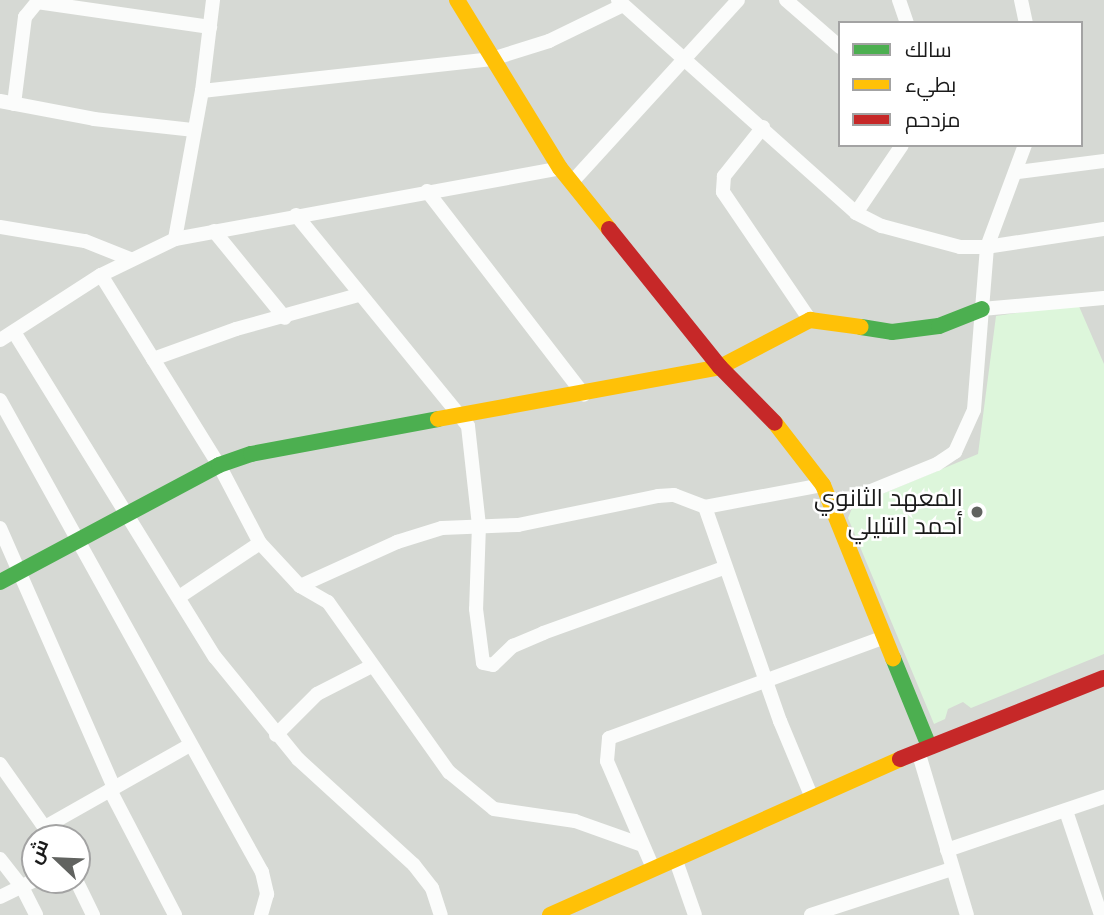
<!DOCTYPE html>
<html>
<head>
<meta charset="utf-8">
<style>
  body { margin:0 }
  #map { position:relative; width:1104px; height:915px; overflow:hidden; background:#e5eae2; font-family:Inter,Cairo,sans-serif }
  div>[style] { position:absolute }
  .residential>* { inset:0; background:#d6d9d4 }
  .education>* { inset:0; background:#ddf6db }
  .street>* { height:14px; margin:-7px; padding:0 7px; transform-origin:7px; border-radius:7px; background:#fbfcfb }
  .fast>* { height:16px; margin:-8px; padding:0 8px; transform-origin:8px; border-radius:8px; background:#4caf50 }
  .slow>* { height:16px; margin:-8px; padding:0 8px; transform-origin:8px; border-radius:8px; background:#ffc107 }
  .jam>* { height:16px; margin:-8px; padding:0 8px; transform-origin:8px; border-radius:8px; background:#c62828 }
  .dots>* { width:19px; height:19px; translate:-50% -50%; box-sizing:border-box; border:4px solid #fff; border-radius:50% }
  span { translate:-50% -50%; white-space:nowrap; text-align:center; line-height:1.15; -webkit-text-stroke:5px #fff; paint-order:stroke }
  .poi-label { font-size:24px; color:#1a1a1a }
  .right { translate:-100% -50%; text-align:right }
  .legend { position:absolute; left:838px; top:21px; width:245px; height:126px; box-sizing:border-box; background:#fff; border:2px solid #a3a3a3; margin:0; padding:9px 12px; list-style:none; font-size:21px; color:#1a1a1a }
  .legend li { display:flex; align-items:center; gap:14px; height:35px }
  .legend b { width:35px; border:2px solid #a3a3a3 }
  .north { position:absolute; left:21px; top:824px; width:70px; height:70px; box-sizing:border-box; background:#fff; border:2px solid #a3a3a3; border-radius:50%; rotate:293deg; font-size:19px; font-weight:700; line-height:28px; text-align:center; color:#1a1a1a }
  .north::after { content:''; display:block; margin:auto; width:24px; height:32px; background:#616360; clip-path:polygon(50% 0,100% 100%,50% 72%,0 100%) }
</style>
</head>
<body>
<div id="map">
  <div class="residential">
    <div style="clip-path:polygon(evenodd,0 0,1104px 0,1104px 915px,0 915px,0 0,840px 23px,1081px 23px,1081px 145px,840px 145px,840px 23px,0 0,35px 838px,77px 838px,77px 880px,35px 880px,35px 838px)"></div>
  </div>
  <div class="education">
    <div style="clip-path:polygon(1078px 304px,1104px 364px,1104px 654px,971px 708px,963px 702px,948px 709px,945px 719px,934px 724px,848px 518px,853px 506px,978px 454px,996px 316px)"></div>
  </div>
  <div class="street">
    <div style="left:618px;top:0;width:319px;rotate:41.8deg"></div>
    <div style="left:856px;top:213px;width:29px;rotate:27deg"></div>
    <div style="left:882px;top:226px;width:81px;rotate:15.1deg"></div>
    <div style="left:960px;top:247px;width:27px"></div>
    <div style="left:987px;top:247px;width:109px;rotate:-69.6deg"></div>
    <div style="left:786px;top:0;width:72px;rotate:41deg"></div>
    <div style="left:899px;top:0;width:24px;rotate:71deg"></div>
    <div style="left:1021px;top:0;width:24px;rotate:78deg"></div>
    <div style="left:202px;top:91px;width:292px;rotate:-6.3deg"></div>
    <div style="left:492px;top:59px;width:60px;rotate:-17.5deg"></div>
    <div style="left:549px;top:41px;width:82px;rotate:-25.9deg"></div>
    <div style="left:0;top:101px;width:96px;rotate:10.8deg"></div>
    <div style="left:94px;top:119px;width:101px;rotate:6.3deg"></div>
    <div style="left:14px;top:104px;width:88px;rotate:-82.8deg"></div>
    <div style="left:25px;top:17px;width:19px;rotate:-51deg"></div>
    <div style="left:37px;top:2px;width:175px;rotate:8.2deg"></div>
    <div style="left:763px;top:127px;width:63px;rotate:128.5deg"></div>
    <div style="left:724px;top:176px;width:16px;rotate:94deg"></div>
    <div style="left:723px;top:192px;width:155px;rotate:55.8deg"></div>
    <div style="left:1018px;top:172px;width:87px;rotate:-7.3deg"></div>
    <div style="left:572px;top:182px;width:246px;rotate:-47.6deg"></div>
    <div style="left:427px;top:191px;width:257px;rotate:52.4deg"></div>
    <div style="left:856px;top:213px;width:82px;rotate:-55.9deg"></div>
    <div style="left:296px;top:215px;width:272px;rotate:50.8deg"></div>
    <div style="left:468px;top:426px;width:100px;rotate:83.7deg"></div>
    <div style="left:479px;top:525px;width:84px;rotate:92deg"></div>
    <div style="left:476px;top:609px;width:54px;rotate:82.6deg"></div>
    <div style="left:483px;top:663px;width:10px;rotate:11deg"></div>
    <div style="left:493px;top:665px;width:28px;rotate:-44deg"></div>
    <div style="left:513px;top:646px;width:33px;rotate:-23deg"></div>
    <div style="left:543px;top:633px;width:192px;rotate:-19.8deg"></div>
    <div style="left:0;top:227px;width:86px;rotate:9.4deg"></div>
    <div style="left:85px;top:241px;width:48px;rotate:21.8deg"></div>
    <div style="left:1104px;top:229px;width:118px;rotate:171.3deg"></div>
    <div style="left:987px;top:247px;width:62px;rotate:94.6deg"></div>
    <div style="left:982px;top:309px;width:122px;rotate:-5.2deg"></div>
    <div style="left:214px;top:231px;width:112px;rotate:50.8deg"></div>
    <div style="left:175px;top:239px;width:150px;rotate:-79.7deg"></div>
    <div style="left:202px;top:91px;width:92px;rotate:-83.1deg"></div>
    <div style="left:101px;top:275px;width:224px;rotate:58.2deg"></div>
    <div style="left:219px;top:465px;width:88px;rotate:62.3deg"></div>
    <div style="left:260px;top:543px;width:59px;rotate:47.1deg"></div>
    <div style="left:300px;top:586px;width:32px;rotate:30deg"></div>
    <div style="left:328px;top:602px;width:209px;rotate:54.6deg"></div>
    <div style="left:449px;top:772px;width:58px;rotate:39.4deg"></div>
    <div style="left:494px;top:809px;width:82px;rotate:8.4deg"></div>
    <div style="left:575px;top:821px;width:69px;rotate:19.5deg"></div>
    <div style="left:14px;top:332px;width:382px;rotate:58.3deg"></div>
    <div style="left:215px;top:657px;width:132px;rotate:50.9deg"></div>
    <div style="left:298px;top:759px;width:157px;rotate:42.4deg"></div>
    <div style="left:414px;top:865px;width:29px;rotate:52deg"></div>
    <div style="left:432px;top:888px;width:28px;rotate:72deg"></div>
    <div style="left:0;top:340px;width:120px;rotate:-32.8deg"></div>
    <div style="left:101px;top:275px;width:82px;rotate:-25.9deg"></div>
    <div style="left:175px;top:239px;width:391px;rotate:-10.4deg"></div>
    <div style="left:153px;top:359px;width:88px;rotate:-19.9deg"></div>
    <div style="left:236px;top:329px;width:128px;rotate:-15.5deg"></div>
    <div style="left:0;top:400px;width:540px;rotate:60.97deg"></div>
    <div style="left:262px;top:872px;width:23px;rotate:77deg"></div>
    <div style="left:267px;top:894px;width:22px;rotate:106deg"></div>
    <div style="left:705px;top:507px;width:227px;rotate:70.7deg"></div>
    <div style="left:780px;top:721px;width:83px;rotate:67.4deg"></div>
    <div style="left:832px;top:507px;width:113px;rotate:-22.3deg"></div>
    <div style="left:937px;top:464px;width:22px;rotate:-34deg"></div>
    <div style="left:955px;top:452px;width:46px;rotate:-65.7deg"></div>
    <div style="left:974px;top:410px;width:101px;rotate:-85.5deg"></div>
    <div style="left:0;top:528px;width:284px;rotate:66.3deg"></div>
    <div style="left:300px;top:586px;width:107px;rotate:-24.4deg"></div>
    <div style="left:397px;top:542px;width:47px;rotate:-17.3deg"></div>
    <div style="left:442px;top:528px;width:76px;rotate:-2.3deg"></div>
    <div style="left:518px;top:525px;width:143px;rotate:-11.7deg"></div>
    <div style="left:658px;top:496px;width:16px;rotate:-4deg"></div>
    <div style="left:674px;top:495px;width:33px;rotate:21deg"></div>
    <div style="left:705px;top:507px;width:120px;rotate:-10.6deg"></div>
    <div style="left:179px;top:597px;width:97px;rotate:-33.7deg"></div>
    <div style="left:276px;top:735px;width:58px;rotate:-45deg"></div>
    <div style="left:317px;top:694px;width:62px;rotate:-27deg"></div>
    <div style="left:918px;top:751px;width:171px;rotate:73.4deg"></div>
    <div style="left:0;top:764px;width:90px;rotate:54.9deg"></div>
    <div style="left:110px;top:790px;width:141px;rotate:62.5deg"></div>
    <div style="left:1066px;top:811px;width:110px;rotate:71.4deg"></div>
    <div style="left:45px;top:827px;width:164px;rotate:-29.5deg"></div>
    <div style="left:947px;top:850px;width:166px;rotate:-18.7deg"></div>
    <div style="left:675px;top:858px;width:60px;rotate:70.7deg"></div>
    <div style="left:0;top:859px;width:36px;rotate:52deg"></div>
    <div style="left:22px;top:887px;width:31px;rotate:63deg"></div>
    <div style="left:653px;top:868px;width:116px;rotate:-113.3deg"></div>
    <div style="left:607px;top:761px;width:23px;rotate:-85deg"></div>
    <div style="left:609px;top:738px;width:292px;rotate:-20.1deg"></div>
    <div style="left:76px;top:880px;width:39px;rotate:64deg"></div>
    <div style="left:0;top:897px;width:39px;rotate:-26deg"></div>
    <div style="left:811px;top:915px;width:148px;rotate:-18.1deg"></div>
  </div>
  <div class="fast">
    <div style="left:861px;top:327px;width:31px;rotate:9deg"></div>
    <div style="left:892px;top:332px;width:47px;rotate:-7.3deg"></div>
    <div style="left:939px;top:326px;width:46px;rotate:-21.6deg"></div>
    <div style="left:0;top:582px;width:248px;rotate:-28.1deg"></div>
    <div style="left:219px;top:465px;width:34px;rotate:-19deg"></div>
    <div style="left:251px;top:454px;width:190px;rotate:-10.6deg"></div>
    <div style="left:893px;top:658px;width:95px;rotate:67.8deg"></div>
  </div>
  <div class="slow">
    <div style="left:457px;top:0;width:197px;rotate:58.5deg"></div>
    <div style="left:560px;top:168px;width:78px;rotate:51.2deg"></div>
    <div style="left:438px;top:419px;width:287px;rotate:-10.4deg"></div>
    <div style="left:720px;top:367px;width:102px;rotate:-27.6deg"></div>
    <div style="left:810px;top:320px;width:51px;rotate:7.8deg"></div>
    <div style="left:775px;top:423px;width:78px;rotate:52.3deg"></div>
    <div style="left:823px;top:485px;width:187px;rotate:68deg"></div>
    <div style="left:550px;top:915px;width:383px;rotate:-24deg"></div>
  </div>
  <div class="jam">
    <div style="left:609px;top:229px;width:177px;rotate:51.2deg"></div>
    <div style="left:720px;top:367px;width:78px;rotate:45.5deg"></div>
    <div style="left:900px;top:759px;width:219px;rotate:-21.7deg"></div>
  </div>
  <div class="dots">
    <div style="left:977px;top:512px;background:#616360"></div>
  </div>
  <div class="poi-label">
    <span class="right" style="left:963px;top:512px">المعهد الثانوي<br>أحمد التليلي</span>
  </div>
  <ul class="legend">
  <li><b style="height:9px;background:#4caf50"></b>سالك</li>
  <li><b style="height:9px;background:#ffc107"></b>بطيء</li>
  <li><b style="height:9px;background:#c62828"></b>مزدحم</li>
  </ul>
  <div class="north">ش</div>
</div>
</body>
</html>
